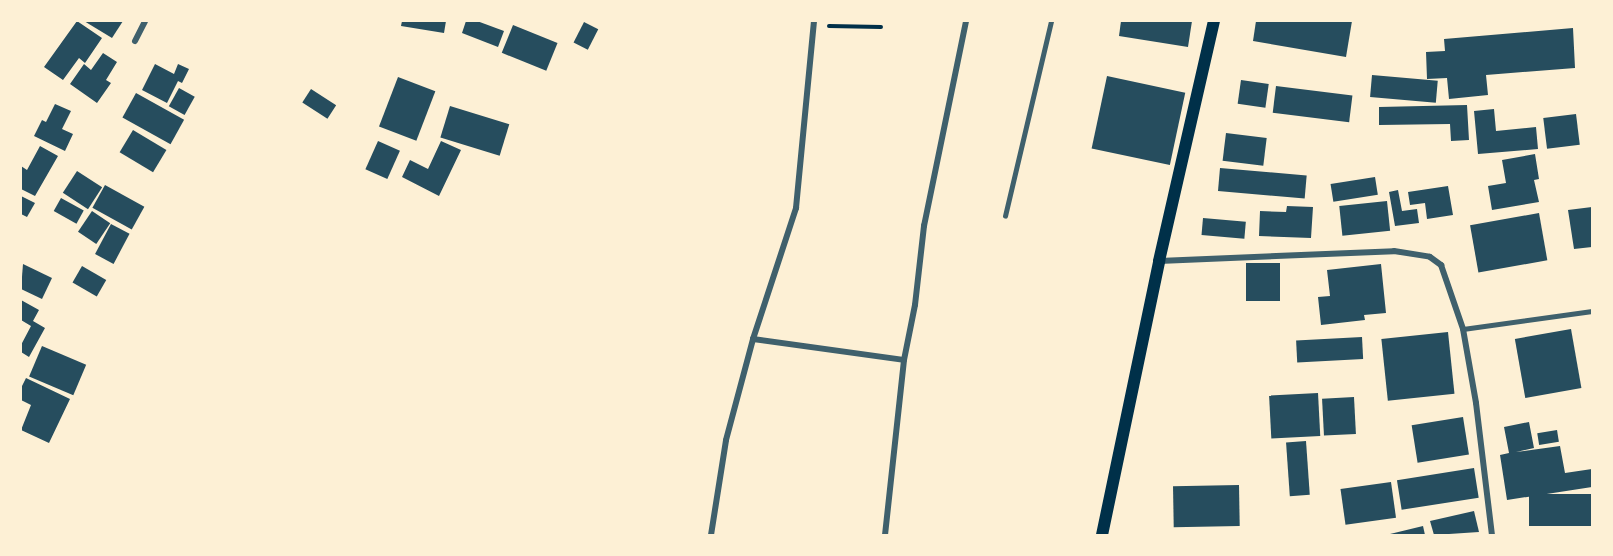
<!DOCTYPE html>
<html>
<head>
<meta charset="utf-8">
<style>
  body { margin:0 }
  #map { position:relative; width:1613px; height:556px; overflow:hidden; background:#fdf0d5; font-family:Barlow,sans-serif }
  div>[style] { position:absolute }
  .building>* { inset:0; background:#264d5e; transform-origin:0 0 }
  .path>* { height:4px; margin:-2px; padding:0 2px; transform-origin:2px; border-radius:2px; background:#003049 }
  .service>* { height:4.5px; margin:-2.25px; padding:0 2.25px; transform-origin:2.25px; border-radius:2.25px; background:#3f606c }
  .minor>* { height:6px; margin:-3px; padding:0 3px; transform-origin:3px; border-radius:3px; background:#3f606c }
  .secondary>* { height:12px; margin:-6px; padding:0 6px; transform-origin:6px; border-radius:6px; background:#003049 }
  span { translate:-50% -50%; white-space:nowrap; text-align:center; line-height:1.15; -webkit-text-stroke:4.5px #fdf0d5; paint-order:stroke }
  .frame { position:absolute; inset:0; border:22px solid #fdf0d5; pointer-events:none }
</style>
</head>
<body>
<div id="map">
  <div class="building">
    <div style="clip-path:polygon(77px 21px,102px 38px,85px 63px,79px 58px,63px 80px,44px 67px)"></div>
    <div style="clip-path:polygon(84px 21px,123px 21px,112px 38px)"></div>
    <div style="clip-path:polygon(402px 21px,446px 21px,444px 33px,401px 26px)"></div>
    <div style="clip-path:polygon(466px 21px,477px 21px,504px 31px,498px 47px,462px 33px)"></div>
    <div style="clip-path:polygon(1121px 21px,1192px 21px,1188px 47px,1119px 36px)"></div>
    <div style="clip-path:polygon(1256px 21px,1352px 21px,1346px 57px,1253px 41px)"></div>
    <div style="left:584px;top:22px;width:16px;height:23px;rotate:27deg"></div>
    <div style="left:513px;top:25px;width:48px;height:30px;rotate:22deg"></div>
    <div style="clip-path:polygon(1573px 28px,1575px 68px,1486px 75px,1488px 95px,1449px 99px,1447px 78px,1427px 79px,1426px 52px,1445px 51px,1444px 39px)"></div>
    <div style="clip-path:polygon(103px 53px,117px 62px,106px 80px,111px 83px,97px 103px,70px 84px,84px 64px,91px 70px)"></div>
    <div style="clip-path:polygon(155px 64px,174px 74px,178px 64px,189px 69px,182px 83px,178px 81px,167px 103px,142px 90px)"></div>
    <div style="left:1372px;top:75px;width:66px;height:22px;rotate:5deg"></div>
    <div style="left:1107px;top:76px;width:80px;height:74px;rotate:12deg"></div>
    <div style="left:398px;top:77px;width:40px;height:53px;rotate:21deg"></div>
    <div style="left:1241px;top:80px;width:28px;height:24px;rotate:8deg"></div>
    <div style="left:1276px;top:86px;width:77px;height:27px;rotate:7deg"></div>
    <div style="left:179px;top:88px;width:18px;height:21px;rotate:29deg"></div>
    <div style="left:311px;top:89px;width:30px;height:16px;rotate:33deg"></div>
    <div style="left:136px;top:93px;width:55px;height:28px;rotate:29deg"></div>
    <div style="clip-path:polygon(55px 104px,71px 111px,62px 129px,73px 134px,65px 151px,34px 136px,42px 120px,46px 122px)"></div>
    <div style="clip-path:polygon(1467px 105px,1469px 140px,1451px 141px,1450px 124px,1379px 125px,1379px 107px)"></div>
    <div style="left:450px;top:106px;width:62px;height:33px;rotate:17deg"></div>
    <div style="clip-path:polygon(1494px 109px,1496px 131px,1536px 127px,1538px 149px,1478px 154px,1474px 111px)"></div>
    <div style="left:1576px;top:114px;width:31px;height:33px;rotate:83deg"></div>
    <div style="left:133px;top:130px;width:39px;height:26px;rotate:31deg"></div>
    <div style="left:1226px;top:133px;width:41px;height:28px;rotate:7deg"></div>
    <div style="left:378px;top:141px;width:24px;height:31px;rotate:24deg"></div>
    <div style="clip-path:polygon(441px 141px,461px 150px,439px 196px,402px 177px,410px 160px,428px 169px)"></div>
    <div style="clip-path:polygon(40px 146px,58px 156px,35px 196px,21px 189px,21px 166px,27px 170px)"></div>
    <div style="clip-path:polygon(1535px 154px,1539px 179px,1534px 180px,1539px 202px,1492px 210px,1488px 186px,1506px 183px,1502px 160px)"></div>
    <div style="left:1220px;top:168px;width:87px;height:23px;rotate:5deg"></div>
    <div style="left:77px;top:171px;width:30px;height:26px;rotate:33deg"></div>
    <div style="left:1375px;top:177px;width:18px;height:45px;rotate:81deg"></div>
    <div style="left:105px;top:185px;width:45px;height:26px;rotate:29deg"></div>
    <div style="clip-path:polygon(1448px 186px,1453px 215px,1427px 219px,1425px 203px,1410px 205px,1408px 192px)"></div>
    <div style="clip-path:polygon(1398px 190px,1402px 211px,1417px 209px,1419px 223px,1395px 226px,1389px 192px)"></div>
    <div style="clip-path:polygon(21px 196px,35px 203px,27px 217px,21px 214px)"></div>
    <div style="left:61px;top:198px;width:26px;height:15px;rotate:29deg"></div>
    <div style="left:1387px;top:201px;width:30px;height:48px;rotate:84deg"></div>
    <div style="clip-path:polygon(1287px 206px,1313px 207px,1311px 238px,1259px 236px,1260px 211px,1286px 212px)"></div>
    <div style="clip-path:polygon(1592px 207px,1592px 247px,1574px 249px,1568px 210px)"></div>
    <div style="left:92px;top:211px;width:22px;height:25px;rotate:34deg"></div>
    <div style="left:1539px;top:213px;width:48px;height:70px;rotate:80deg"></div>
    <div style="left:1203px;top:218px;width:43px;height:17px;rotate:5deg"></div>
    <div style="left:111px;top:224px;width:21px;height:34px;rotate:28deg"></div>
    <div style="left:1246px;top:263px;width:34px;height:38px"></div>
    <div style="clip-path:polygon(23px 264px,52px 278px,42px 299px,21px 289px)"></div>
    <div style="clip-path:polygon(1381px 264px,1386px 313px,1364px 315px,1365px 320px,1321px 325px,1318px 297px,1330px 296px,1327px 270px)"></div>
    <div style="left:82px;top:266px;width:28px;height:19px;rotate:30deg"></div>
    <div style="clip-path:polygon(21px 300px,39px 310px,33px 321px,45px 328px,29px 357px,21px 352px,21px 345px,31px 326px,21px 320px)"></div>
    <div style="left:1571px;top:329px;width:60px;height:57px;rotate:80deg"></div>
    <div style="left:1448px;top:332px;width:62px;height:67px;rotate:84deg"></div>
    <div style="left:1362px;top:337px;width:22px;height:66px;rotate:87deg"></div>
    <div style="left:42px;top:346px;width:48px;height:33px;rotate:23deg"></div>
    <div style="clip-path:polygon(26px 378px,70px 399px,49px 443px,21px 430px,31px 405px,21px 400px,21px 388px)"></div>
    <div style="left:1318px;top:393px;width:43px;height:49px;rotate:87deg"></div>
    <div style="left:1354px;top:397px;width:37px;height:32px;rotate:87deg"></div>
    <div style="left:1463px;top:417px;width:38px;height:52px;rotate:81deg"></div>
    <div style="clip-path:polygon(1529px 422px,1534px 448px,1516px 452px,1560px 446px,1565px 473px,1592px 469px,1592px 487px,1507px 500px,1500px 455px,1509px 453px,1504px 427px)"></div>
    <div style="left:1557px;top:430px;width:12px;height:20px;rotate:81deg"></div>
    <div style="left:1306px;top:441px;width:54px;height:20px;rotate:86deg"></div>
    <div style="left:1474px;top:468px;width:30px;height:78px;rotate:81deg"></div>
    <div style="left:1391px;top:482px;width:36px;height:51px;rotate:82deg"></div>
    <div style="left:1239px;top:485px;width:41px;height:66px;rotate:89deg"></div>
    <div style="left:1592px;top:494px;width:32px;height:63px;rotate:90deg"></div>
    <div style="clip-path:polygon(1474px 511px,1479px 532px,1434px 535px,1430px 521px)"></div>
    <div style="clip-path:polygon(1423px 526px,1425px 535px,1390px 535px,1390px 534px)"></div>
  </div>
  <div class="path">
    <div style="left:829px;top:26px;width:52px;rotate:1.1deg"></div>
  </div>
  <div class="service">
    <div style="left:1005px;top:216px;width:200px;rotate:-76.7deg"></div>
    <div style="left:1463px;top:329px;width:130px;rotate:-7.9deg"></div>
  </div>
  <div class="minor">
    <div style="left:135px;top:41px;width:22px;rotate:-63deg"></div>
    <div style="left:1159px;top:261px;width:235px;rotate:-2.4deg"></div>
    <div style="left:1394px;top:251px;width:36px;rotate:9deg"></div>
    <div style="left:1430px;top:257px;width:14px;rotate:36deg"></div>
    <div style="left:1441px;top:265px;width:68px;rotate:71deg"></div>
    <div style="left:1463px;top:329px;width:75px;rotate:80deg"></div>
    <div style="left:1476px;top:403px;width:133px;rotate:83.1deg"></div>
    <div style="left:753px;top:339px;width:152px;rotate:7.9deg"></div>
    <div style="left:711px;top:535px;width:96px;rotate:-81deg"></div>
    <div style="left:726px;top:440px;width:105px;rotate:-75deg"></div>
    <div style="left:753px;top:339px;width:138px;rotate:-71.8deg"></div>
    <div style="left:796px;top:208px;width:188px;rotate:-84.5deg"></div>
    <div style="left:885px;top:535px;width:176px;rotate:-83.8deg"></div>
    <div style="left:904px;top:360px;width:56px;rotate:-78.7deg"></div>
    <div style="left:915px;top:305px;width:80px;rotate:-83.5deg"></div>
    <div style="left:924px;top:226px;width:209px;rotate:-78.4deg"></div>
  </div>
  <div class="secondary">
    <div style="left:1102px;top:535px;width:280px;rotate:-78.2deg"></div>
    <div style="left:1159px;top:261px;width:246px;rotate:-77.1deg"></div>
  </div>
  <div class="frame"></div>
</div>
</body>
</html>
